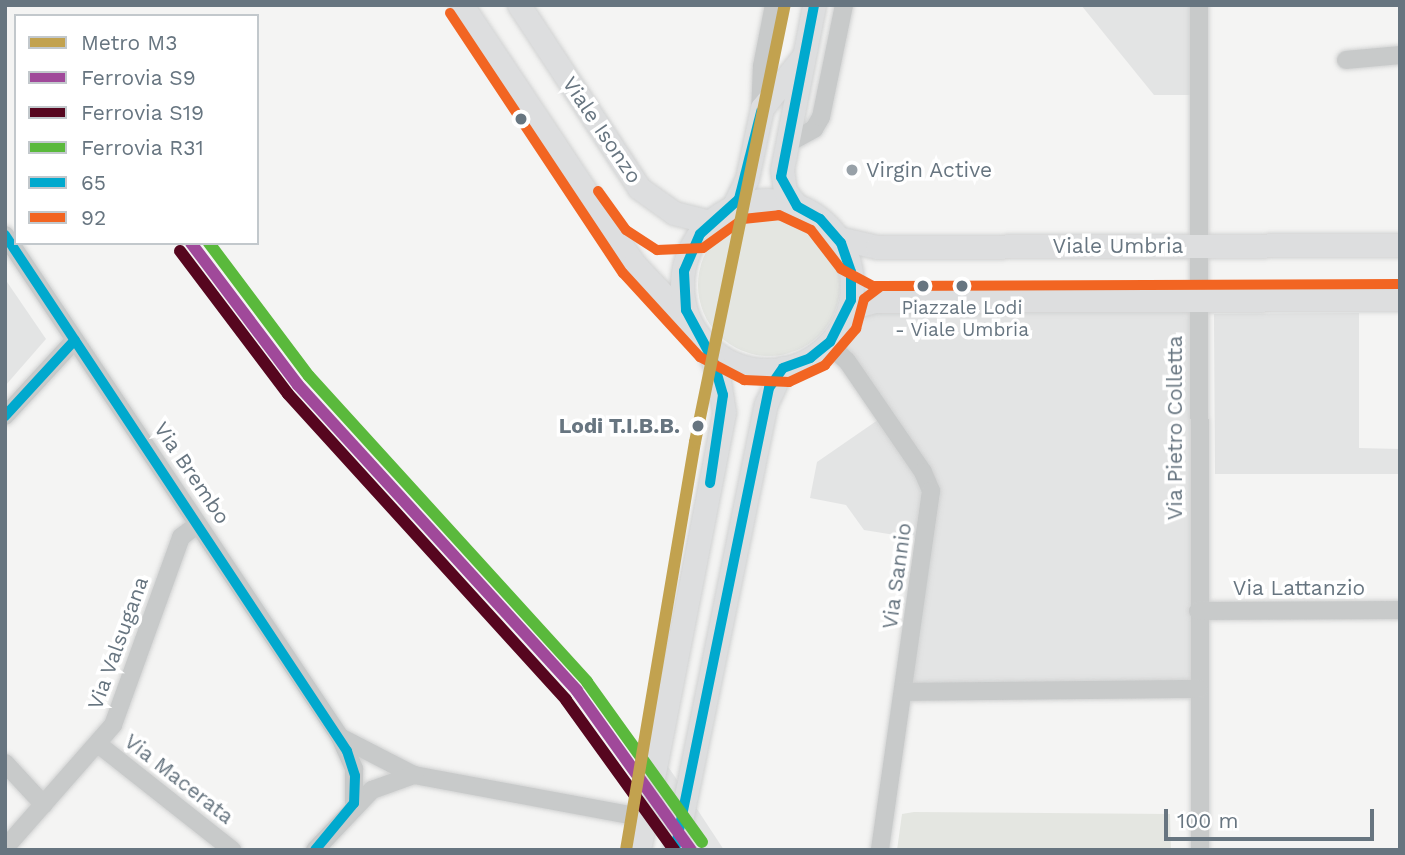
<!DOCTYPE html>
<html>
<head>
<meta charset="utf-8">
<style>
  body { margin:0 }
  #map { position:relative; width:1405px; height:855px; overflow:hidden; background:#f4f4f3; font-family:"Work Sans",sans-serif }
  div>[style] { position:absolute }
  .built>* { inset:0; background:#e3e4e4 }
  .green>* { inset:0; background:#e4e6e1 }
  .round { border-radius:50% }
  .roads { filter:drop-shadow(0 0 2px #d1d2d2) drop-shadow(0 0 2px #d1d2d2) }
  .minor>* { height:18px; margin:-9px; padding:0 9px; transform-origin:9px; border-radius:9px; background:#c8caca }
  .major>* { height:23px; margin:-11.5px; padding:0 11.5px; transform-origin:11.5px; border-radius:11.5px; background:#dddedf }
  .major>.ring { margin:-11.5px; padding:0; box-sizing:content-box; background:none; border:23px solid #dddedf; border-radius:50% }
  .bus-1>* { height:10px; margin:-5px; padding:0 5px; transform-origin:5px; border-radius:5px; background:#00a9ce }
  .bus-2>* { height:10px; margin:-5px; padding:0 5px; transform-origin:5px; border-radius:5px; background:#f26522 }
  .rail-1>* { height:12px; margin:-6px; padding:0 6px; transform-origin:6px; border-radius:6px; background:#a0499a }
  .rail-2>* { height:12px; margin:-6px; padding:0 6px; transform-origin:6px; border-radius:6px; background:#56061f }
  .rail-3>* { height:12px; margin:-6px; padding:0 6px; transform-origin:6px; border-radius:6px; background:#5ab93c }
  .metro-1>* { height:12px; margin:-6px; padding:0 6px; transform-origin:6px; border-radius:6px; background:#c2a24f }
  .dots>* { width:19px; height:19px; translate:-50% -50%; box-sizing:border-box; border:4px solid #fff; border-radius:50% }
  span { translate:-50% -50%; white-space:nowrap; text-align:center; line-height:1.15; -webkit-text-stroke:7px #fff; paint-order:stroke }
  .bus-label { font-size:19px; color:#677580 }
  .street-label { font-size:21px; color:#677580 }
  .poi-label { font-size:21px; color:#677580 }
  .left { translate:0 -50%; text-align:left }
  .stop-label { font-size:21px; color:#677580; font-weight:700 }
  .right { translate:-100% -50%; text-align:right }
  .frame { position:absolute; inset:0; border:7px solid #677580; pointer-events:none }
  .legend { position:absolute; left:14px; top:14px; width:245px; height:231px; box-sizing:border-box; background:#fff; border:2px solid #c2c8cc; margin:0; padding:9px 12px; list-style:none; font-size:21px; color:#677580 }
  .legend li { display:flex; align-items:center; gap:14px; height:35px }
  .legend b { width:35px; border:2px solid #c2c8cc }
  .scale { position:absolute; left:1164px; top:809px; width:210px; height:32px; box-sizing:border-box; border:4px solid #677580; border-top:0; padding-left:9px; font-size:21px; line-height:24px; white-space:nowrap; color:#677580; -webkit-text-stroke:5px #fff; paint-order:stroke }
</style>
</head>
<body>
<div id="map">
  <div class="built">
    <div style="clip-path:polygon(1081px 5px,1192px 5px,1193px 95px,1154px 95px)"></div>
    <div style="clip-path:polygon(5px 279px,46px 339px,5px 386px)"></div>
    <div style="clip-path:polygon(852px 305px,1193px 305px,1195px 686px,906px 687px,926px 540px,864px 530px,846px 505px,810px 498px,817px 462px,888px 413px,834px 340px)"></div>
    <div style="clip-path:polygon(1359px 313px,1359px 448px,1400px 449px,1400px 474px,1215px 474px,1214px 314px)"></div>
    <div style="clip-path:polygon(643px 730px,699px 812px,724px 850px,668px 850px,632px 794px)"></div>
  </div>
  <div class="green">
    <div class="round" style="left:698px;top:214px;width:142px;height:142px"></div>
    <div style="clip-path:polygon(914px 812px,1170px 814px,1171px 850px,897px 850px,902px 814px)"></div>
  </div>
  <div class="roads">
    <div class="minor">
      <div style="left:1199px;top:5px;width:845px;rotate:89.93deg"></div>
      <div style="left:1346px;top:60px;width:54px;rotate:-5.3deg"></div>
      <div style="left:760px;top:113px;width:47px;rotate:-87.6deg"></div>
      <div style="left:762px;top:66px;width:62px;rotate:-78.9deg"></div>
      <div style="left:787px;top:144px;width:31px;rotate:-29deg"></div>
      <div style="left:814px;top:129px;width:14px;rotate:-60deg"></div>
      <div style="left:821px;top:117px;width:114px;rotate:-78.4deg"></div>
      <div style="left:5px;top:235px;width:604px;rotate:56.28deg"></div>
      <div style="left:340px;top:737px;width:35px;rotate:66deg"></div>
      <div style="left:354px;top:769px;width:34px;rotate:90deg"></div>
      <div style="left:822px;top:350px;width:15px;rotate:8deg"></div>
      <div style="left:837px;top:352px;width:13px;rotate:42deg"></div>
      <div style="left:847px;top:361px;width:135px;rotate:55.6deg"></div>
      <div style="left:923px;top:472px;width:21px;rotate:67deg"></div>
      <div style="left:931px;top:491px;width:363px;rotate:98.1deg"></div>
      <div style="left:5px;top:416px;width:103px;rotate:-47.4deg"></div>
      <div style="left:1198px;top:611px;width:202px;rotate:-0.3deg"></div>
      <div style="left:903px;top:692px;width:296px;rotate:-0.6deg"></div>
      <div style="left:340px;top:737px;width:83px;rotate:27.2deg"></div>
      <div style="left:414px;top:775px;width:235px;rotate:10.5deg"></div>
      <div style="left:98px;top:744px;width:171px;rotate:38.3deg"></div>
      <div style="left:5px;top:763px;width:57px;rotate:47.1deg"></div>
      <div style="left:5px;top:848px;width:164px;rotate:-48.7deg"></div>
      <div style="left:113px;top:725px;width:200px;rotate:-70.1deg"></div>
      <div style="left:181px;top:537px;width:21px;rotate:-37deg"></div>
      <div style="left:315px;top:850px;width:83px;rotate:-46.5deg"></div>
      <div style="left:372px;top:790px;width:45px;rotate:-19.7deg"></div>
    </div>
    <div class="major">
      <div style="left:462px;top:5px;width:311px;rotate:56.4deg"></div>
      <div style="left:634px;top:264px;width:80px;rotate:46.5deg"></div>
      <div style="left:519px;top:5px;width:219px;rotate:56.7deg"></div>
      <div style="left:639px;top:188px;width:43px;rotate:35.5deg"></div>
      <div style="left:674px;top:213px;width:38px;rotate:14deg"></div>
      <div class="ring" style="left:682px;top:200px;width:147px;height:147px"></div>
      <div style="left:797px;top:206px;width:19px;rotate:-129deg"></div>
      <div style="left:785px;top:191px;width:21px;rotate:-98deg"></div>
      <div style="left:782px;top:170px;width:168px;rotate:-79deg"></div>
      <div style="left:733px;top:207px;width:32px;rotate:-64deg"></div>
      <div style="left:747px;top:178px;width:72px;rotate:-77.9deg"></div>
      <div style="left:762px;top:108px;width:64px;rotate:-51.3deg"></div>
      <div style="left:838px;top:238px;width:40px;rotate:13deg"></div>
      <div style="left:877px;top:247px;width:523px;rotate:-0.22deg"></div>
      <div style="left:849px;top:308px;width:27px;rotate:-15deg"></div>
      <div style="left:875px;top:301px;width:525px;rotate:-0.22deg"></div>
      <div style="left:639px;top:850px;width:446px;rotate:-79deg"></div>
      <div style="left:724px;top:412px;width:39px;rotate:-99deg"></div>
      <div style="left:718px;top:373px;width:33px;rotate:-113deg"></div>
      <div style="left:675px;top:850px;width:455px;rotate:-78.5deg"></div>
      <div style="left:766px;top:404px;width:40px;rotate:-65deg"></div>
    </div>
  </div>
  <div class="bus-1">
    <div style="left:5px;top:235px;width:619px;rotate:56.46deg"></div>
    <div style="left:347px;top:751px;width:26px;rotate:72deg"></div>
    <div style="left:355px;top:776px;width:27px;rotate:92deg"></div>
    <div style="left:354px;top:803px;width:61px;rotate:129.7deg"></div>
    <div style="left:5px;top:416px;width:103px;rotate:-47.4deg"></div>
    <div style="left:710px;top:483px;width:89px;rotate:-81.6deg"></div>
    <div style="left:723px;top:395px;width:36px;rotate:-106deg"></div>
    <div style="left:713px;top:360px;width:57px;rotate:-118.4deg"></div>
    <div style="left:686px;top:310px;width:39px;rotate:-93deg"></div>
    <div style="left:684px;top:271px;width:40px;rotate:-66.6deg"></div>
    <div style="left:700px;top:234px;width:52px;rotate:-41.9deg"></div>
    <div style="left:739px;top:199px;width:90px;rotate:-75.8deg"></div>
    <div style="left:675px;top:850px;width:471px;rotate:-78.5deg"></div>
    <div style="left:769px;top:388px;width:24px;rotate:-55deg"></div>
    <div style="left:783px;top:368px;width:29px;rotate:-20deg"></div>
    <div style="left:810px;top:358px;width:26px;rotate:-39deg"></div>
    <div style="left:830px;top:342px;width:47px;rotate:-63.4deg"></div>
    <div style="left:851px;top:300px;width:28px;rotate:-90deg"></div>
    <div style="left:851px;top:272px;width:31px;rotate:-109deg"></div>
    <div style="left:841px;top:243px;width:32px;rotate:-131deg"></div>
    <div style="left:820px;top:219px;width:26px;rotate:-151deg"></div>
    <div style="left:797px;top:206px;width:33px;rotate:-119deg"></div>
    <div style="left:781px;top:177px;width:175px;rotate:-79.1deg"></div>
  </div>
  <div class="bus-2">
    <div style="left:450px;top:13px;width:312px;rotate:56.4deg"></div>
    <div style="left:623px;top:273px;width:114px;rotate:47.5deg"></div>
    <div style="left:700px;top:357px;width:50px;rotate:27.6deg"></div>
    <div style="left:744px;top:380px;width:45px;rotate:2.5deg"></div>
    <div style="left:789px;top:382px;width:40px;rotate:-25deg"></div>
    <div style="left:825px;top:365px;width:48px;rotate:-49.3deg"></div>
    <div style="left:856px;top:329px;width:31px;rotate:-75deg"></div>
    <div style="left:864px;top:299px;width:21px;rotate:-37deg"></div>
    <div style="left:881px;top:286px;width:519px;rotate:-0.22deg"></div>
    <div style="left:598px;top:191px;width:48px;rotate:54.3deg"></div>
    <div style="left:626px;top:230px;width:37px;rotate:33deg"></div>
    <div style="left:657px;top:250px;width:46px;rotate:-2.5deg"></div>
    <div style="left:703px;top:248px;width:49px;rotate:-35.9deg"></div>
    <div style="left:743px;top:219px;width:36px;rotate:-6deg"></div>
    <div style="left:779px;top:215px;width:35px;rotate:25deg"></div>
    <div style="left:811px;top:230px;width:49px;rotate:52.4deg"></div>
    <div style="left:841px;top:269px;width:36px;rotate:28deg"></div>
    <div style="left:873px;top:286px;width:39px"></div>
  </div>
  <div class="rail-1">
    <div style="left:191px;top:243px;width:178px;rotate:53deg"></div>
    <div style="left:298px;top:385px;width:414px;rotate:47.6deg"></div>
    <div style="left:577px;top:691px;width:196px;rotate:54.4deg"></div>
  </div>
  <div class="rail-2">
    <div style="left:180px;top:251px;width:179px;rotate:52.9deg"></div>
    <div style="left:288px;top:394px;width:413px;rotate:47.7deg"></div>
    <div style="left:566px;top:700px;width:185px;rotate:54.2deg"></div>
  </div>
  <div class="rail-3">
    <div style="left:209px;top:243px;width:166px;rotate:53.1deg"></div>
    <div style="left:309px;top:376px;width:413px;rotate:47.7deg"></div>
    <div style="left:587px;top:682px;width:197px;rotate:54.3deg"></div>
  </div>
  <div class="metro-1">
    <div style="left:626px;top:850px;width:414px;rotate:-80.4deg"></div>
    <div style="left:695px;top:442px;width:446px;rotate:-78.4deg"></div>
  </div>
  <div class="dots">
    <div style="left:521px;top:119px;background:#677580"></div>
    <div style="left:852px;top:170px;background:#98a1a8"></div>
    <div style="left:923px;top:286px;background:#677580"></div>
    <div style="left:962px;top:286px;background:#677580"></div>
    <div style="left:698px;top:426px;background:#677580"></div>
  </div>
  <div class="bus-label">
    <span style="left:962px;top:319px">Piazzale Lodi<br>- Viale Umbria</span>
  </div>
  <div class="street-label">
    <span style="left:602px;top:130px;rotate:56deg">Viale Isonzo</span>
    <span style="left:1118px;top:246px">Viale Umbria</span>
    <span style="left:1175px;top:428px;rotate:-90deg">Via Pietro Colletta</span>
    <span style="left:192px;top:473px;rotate:56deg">Via Brembo</span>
    <span style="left:897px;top:576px;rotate:-82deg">Via Sannio</span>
    <span style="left:1299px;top:588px">Via Lattanzio</span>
    <span style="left:118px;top:643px;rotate:-70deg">Via Valsugana</span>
    <span style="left:179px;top:779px;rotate:38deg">Via Macerata</span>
  </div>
  <div class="poi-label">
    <span class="left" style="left:866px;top:170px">Virgin Active</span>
  </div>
  <div class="stop-label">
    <span class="right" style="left:680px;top:426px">Lodi T.I.B.B.</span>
  </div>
  <div class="frame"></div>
  <ul class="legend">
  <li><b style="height:9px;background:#c2a24f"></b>Metro M3</li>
  <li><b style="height:9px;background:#a0499a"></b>Ferrovia S9</li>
  <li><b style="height:9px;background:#56061f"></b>Ferrovia S19</li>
  <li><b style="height:9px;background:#5ab93c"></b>Ferrovia R31</li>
  <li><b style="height:9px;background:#00a9ce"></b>65</li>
  <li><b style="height:9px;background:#f26522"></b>92</li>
  </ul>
  <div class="scale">100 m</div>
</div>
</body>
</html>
